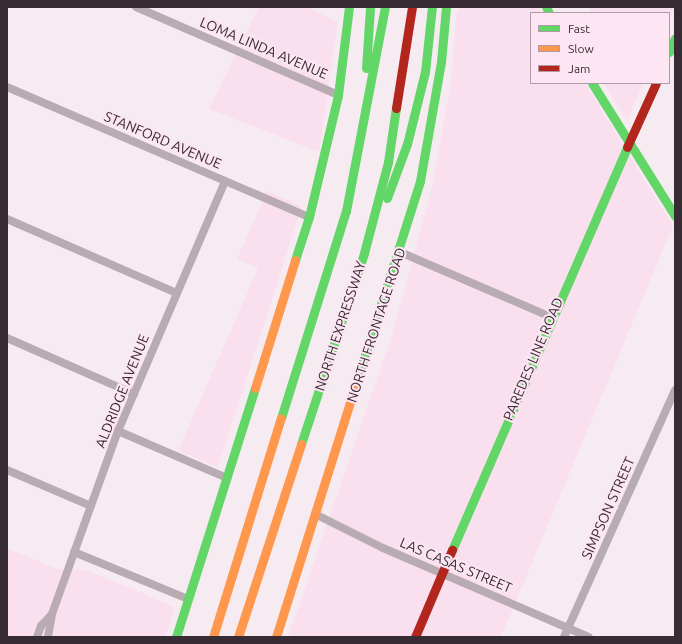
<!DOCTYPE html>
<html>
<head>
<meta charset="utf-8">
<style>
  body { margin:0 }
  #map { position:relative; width:682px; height:644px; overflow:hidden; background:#f7ebf2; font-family:Ubuntu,sans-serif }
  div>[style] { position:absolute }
  .built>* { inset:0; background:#fae0ef }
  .street>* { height:8px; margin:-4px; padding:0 4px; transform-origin:4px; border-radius:4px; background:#b8abb2 }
  .fast>* { height:9px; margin:-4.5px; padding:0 4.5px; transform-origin:4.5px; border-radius:4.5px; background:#63d668 }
  .slow>* { height:9px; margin:-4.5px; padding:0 4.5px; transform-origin:4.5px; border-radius:4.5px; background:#ff974d }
  .jam>* { height:9px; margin:-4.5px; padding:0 4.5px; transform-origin:4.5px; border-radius:4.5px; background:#b3261e }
  span { translate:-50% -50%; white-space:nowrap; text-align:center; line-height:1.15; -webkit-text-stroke:4px #fde5f3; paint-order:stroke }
  .street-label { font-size:14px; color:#372c33 }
  .frame { position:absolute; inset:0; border:8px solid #372c33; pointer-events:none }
  .legend { position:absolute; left:530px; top:12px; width:140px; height:72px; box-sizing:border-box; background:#fde5f3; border:1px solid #ae9ba6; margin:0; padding:5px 7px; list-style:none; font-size:12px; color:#372c33 }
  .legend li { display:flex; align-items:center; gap:8px; height:20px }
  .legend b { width:20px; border:1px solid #ae9ba6 }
</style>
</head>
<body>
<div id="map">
  <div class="built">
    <div style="clip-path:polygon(259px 7px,308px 7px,338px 22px,319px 152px,209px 109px)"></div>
    <div style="clip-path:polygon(460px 7px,539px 7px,542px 13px,531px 13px,531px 83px,585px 83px,673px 226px,501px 637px,288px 637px,392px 335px,433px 183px,451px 80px,456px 16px)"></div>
    <div style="clip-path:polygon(590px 7px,675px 7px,669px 21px,669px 13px,590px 13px)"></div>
    <div style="clip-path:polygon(603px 83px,643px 83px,627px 121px)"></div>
    <div style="clip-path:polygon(267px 191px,302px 206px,218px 467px,178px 451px,258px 268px,237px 259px)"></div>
    <div style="clip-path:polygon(7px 548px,58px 569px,87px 570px,175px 607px,165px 637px,7px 637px)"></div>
  </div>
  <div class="street">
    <div style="left:136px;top:7px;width:220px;rotate:23.5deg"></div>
    <div style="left:7px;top:87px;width:329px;rotate:23.3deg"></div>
    <div style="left:7px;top:219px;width:184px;rotate:23.6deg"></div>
    <div style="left:400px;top:252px;width:164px;rotate:23.3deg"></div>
    <div style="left:7px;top:338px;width:139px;rotate:23.8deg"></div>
    <div style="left:118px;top:431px;width:119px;rotate:23.3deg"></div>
    <div style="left:7px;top:470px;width:91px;rotate:23.2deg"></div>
    <div style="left:315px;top:514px;width:76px;rotate:26.6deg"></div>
    <div style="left:383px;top:548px;width:224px;rotate:23.4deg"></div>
    <div style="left:74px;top:552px;width:123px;rotate:22.4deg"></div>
    <div style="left:37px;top:637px;width:12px;rotate:-70deg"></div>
    <div style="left:41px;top:626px;width:16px;rotate:-47deg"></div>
    <div style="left:48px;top:637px;width:23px;rotate:-80deg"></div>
    <div style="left:52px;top:614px;width:195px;rotate:-70.2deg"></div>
    <div style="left:118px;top:431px;width:272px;rotate:-66.8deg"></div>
    <div style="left:564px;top:637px;width:271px;rotate:-65.8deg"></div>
  </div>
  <div class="fast">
    <div style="left:546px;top:7px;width:7px;rotate:63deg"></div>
    <div style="left:669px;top:52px;width:15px;rotate:-67deg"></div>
    <div style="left:366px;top:68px;width:61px;rotate:-86.2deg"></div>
    <div style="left:592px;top:83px;width:157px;rotate:58deg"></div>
    <div style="left:387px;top:198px;width:58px;rotate:-69.7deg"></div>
    <div style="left:407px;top:144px;width:74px;rotate:-76deg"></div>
    <div style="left:425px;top:72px;width:65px;rotate:-83.9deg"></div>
    <div style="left:295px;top:260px;width:45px;rotate:-72deg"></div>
    <div style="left:309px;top:217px;width:125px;rotate:-76.6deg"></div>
    <div style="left:338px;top:95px;width:89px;rotate:-82.9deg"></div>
    <div style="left:355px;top:386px;width:215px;rotate:-72.4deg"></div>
    <div style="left:420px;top:181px;width:121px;rotate:-80deg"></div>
    <div style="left:441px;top:62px;width:55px;rotate:-84.8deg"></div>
    <div style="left:281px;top:418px;width:217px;rotate:-72.6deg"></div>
    <div style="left:346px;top:211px;width:208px;rotate:-79.2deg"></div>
    <div style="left:301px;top:444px;width:201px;rotate:-71.7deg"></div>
    <div style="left:364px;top:253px;width:94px;rotate:-75.2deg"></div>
    <div style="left:388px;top:162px;width:55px;rotate:-81.6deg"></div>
    <div style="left:452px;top:550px;width:439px;rotate:-66.5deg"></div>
    <div style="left:176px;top:637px;width:261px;rotate:-72.4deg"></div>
  </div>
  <div class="slow">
    <div style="left:255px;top:388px;width:134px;rotate:-72.6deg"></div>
    <div style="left:213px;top:637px;width:229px;rotate:-72.8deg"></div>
    <div style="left:238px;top:637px;width:203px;rotate:-71.9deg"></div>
    <div style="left:276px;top:637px;width:263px;rotate:-72.5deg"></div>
  </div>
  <div class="jam">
    <div style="left:396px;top:108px;width:102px;rotate:-81deg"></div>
    <div style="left:627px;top:147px;width:70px;rotate:-65.6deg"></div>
    <div style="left:415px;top:637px;width:95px;rotate:-67deg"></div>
  </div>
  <div class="street-label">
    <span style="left:264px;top:48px;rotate:23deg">LOMA LINDA AVENUE</span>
    <span style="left:163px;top:140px;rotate:23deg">STANFORD AVENUE</span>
    <span style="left:376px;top:325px;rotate:-72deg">NORTH FRONTAGE ROAD</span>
    <span style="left:340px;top:326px;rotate:-72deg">NORTH EXPRESSWAY</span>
    <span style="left:533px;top:359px;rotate:-67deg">PAREDES LINE ROAD</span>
    <span style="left:122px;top:391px;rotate:-68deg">ALDRIDGE AVENUE</span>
    <span style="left:608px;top:508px;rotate:-66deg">SIMPSON STREET</span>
    <span style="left:456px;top:565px;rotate:23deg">LAS CASAS STREET</span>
  </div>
  <div class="frame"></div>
  <ul class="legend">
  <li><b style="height:5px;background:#63d668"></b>Fast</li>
  <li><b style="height:5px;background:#ff974d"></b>Slow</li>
  <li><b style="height:5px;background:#b3261e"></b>Jam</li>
  </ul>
</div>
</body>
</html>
